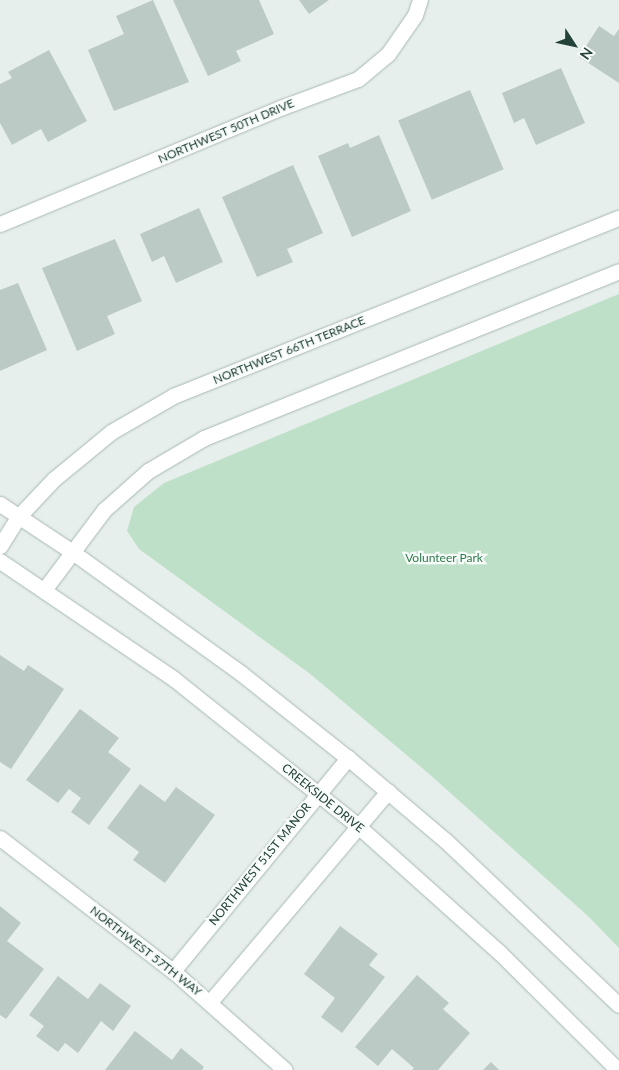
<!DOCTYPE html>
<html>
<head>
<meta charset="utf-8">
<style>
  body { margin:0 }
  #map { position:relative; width:619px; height:1070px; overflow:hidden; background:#e6efeb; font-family:Lato,sans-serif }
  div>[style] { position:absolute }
  .green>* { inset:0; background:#bfe0c8 }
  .building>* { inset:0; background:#bbcac4; transform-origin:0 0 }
  .roads { filter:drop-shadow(0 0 1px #a8b8b2) drop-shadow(0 0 1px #a8b8b2) }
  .minor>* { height:15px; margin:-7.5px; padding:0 7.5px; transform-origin:7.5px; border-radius:7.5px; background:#fff }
  .tertiary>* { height:15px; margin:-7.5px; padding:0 7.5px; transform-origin:7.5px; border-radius:7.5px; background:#fff }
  span { translate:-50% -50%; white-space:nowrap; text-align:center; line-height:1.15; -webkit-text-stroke:4.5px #f7fbf9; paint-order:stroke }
  .street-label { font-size:12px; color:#24423a }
  .park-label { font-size:12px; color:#2d7a4b }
  .north { position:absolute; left:549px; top:20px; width:50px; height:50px; -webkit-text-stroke:4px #f7fbf9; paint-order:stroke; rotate:125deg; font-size:14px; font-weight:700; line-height:20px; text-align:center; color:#24423a }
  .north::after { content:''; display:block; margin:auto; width:18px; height:22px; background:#24423a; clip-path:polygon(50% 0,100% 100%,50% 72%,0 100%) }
</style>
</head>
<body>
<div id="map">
  <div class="green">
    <div style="clip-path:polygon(619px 294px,619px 948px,589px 917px,428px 773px,309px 673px,139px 549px,127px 531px,134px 507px,164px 483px)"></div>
  </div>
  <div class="building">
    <div style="clip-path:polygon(153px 0,189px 82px,114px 111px,88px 50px,124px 34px,116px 16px)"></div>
    <div style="clip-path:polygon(173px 0,259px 0,274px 34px,236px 51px,241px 61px,208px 76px)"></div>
    <div style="clip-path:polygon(299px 0,329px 0,309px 14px)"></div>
    <div style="clip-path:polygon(599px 26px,614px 36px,619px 29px,619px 83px,579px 57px)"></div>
    <div style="clip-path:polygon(49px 50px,87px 121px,48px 142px,41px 129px,12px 145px,0 123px,0 84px,12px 78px,8px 72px)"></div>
    <div style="clip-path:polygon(561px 68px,585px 123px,536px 145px,524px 118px,514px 123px,502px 93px)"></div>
    <div style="left:470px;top:90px;width:86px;height:78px;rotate:67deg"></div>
    <div style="clip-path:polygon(379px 135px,411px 211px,352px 237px,318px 156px,348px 143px,350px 148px)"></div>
    <div style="clip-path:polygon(293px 165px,323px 233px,287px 249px,293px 262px,257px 277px,222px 197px)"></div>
    <div style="clip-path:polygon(199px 208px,223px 262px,176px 283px,164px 256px,152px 262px,140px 234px)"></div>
    <div style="clip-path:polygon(115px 239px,142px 301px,107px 316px,115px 334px,77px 351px,42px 268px)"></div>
    <div style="clip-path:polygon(18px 283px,47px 350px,0 371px,0 290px)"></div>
    <div style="clip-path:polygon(0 655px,24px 671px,28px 665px,64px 689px,11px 769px,0 762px)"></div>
    <div style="clip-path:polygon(80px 709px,119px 738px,108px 752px,131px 769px,89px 825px,71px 812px,81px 798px,69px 789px,58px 803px,26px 780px)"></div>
    <div style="clip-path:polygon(140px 784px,165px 802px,176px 787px,215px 815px,165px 883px,133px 860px,139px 852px,107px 828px)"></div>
    <div style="clip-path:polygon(0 906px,21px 923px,7px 941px,44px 969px,6px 1019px,0 1015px)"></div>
    <div style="clip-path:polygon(340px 926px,378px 954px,369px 965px,385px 977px,342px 1033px,321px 1017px,335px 998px,304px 974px)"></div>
    <div style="clip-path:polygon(417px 975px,449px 1003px,443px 1009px,470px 1033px,438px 1070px,412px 1070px,414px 1068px,392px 1049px,378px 1066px,355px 1047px)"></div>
    <div style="clip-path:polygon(58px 976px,88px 999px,100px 983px,131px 1006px,113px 1031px,101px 1021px,78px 1053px,65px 1043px,58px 1052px,36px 1036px,44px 1026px,29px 1015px)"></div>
    <div style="clip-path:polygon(135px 1031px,172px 1060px,181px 1048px,204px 1067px,202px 1070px,105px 1070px)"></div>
    <div style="clip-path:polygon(491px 1062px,499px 1070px,483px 1070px)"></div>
  </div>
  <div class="roads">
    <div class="minor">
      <div style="left:0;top:224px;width:303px;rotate:-22.5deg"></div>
      <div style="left:280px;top:108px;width:83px;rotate:-20.4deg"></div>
      <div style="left:358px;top:79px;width:39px;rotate:-40deg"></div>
      <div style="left:388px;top:54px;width:47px;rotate:-55.3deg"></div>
      <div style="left:415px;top:15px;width:16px;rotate:-72deg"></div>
      <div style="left:0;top:838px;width:218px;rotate:37.6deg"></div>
      <div style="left:173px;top:971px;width:149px;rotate:41.5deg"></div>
      <div style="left:173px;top:971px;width:276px;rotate:-50.6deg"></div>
      <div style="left:210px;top:1002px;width:276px;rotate:-49.8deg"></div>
    </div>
    <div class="tertiary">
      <div style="left:0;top:504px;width:85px;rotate:33.5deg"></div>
      <div style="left:71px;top:551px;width:211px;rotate:35.7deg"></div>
      <div style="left:242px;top:674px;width:135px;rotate:38.4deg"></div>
      <div style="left:348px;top:758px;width:128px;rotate:40.3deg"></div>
      <div style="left:446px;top:841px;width:238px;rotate:43.5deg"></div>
      <div style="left:0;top:546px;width:36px;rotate:-58deg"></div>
      <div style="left:19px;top:516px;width:51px;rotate:-46.6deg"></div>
      <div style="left:54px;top:479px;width:74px;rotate:-39.5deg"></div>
      <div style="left:111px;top:432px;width:72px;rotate:-30.1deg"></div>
      <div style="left:173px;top:396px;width:480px;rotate:-21.8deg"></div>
      <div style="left:0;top:561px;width:210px;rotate:34.1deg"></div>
      <div style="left:174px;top:679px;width:236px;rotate:38.6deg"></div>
      <div style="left:358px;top:826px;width:191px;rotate:41.8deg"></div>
      <div style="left:500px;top:953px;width:166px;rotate:44.8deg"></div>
      <div style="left:44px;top:590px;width:100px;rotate:-53.1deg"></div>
      <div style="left:104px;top:510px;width:59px;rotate:-41.6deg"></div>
      <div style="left:148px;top:471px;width:65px;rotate:-30.5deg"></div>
      <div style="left:204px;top:438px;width:447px;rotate:-21.9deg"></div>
    </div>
  </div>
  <div class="street-label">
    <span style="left:226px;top:131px;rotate:-23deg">NORTHWEST 50TH DRIVE</span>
    <span style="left:289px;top:350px;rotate:-22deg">NORTHWEST 66TH TERRACE</span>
    <span style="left:323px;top:798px;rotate:39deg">CREEKSIDE DRIVE</span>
    <span style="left:260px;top:864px;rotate:-51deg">NORTHWEST 51ST MANOR</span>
    <span style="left:146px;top:951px;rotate:38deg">NORTHWEST 57TH WAY</span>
  </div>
  <div class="park-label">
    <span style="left:444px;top:558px">Volunteer Park</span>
  </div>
  <div class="north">N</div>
</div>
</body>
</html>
